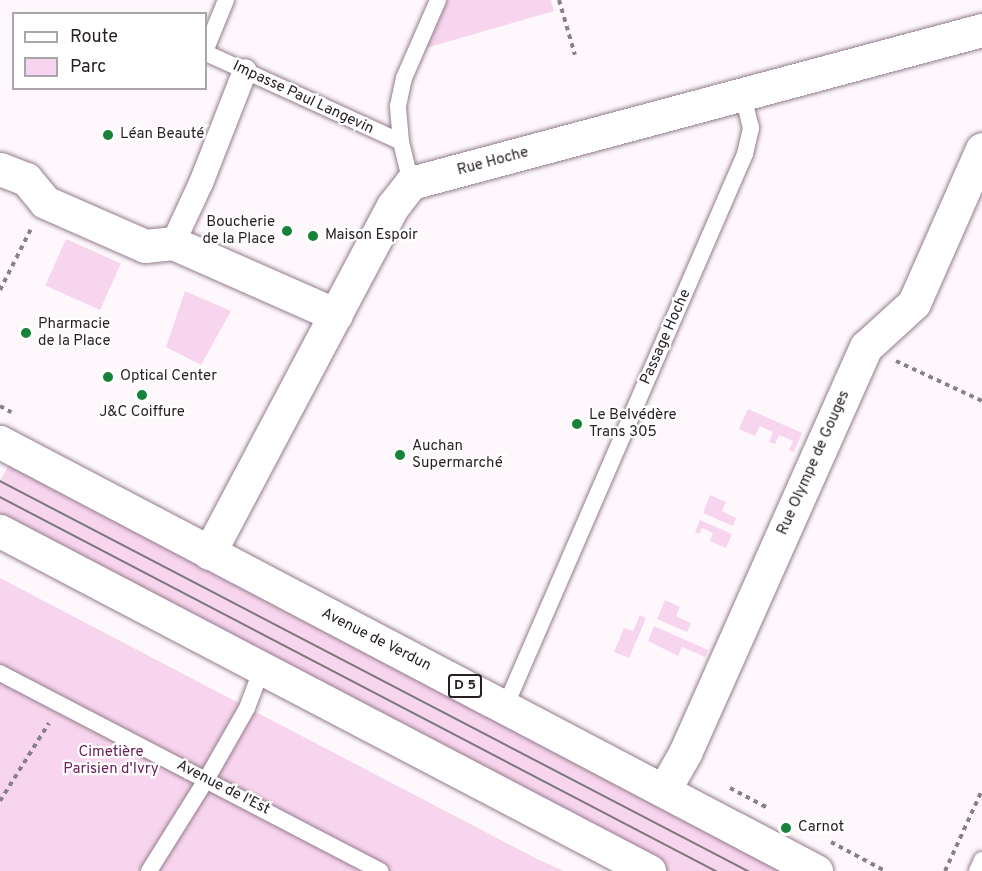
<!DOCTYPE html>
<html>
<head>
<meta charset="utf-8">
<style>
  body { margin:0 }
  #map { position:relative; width:982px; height:871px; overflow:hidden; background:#fef8fc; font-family:Overpass,sans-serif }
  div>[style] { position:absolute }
  .green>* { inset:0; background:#f8d5ee; transform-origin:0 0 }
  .path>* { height:4px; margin-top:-2px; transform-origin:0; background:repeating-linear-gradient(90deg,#898187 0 4.5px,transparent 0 9px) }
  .roads { filter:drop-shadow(0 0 2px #937c8d) drop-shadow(0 0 2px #937c8d) }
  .service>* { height:16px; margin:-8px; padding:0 8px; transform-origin:8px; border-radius:8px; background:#fff }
  .pedestrian>* { height:24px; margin:-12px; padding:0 12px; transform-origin:12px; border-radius:12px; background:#fff }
  .minor>* { height:33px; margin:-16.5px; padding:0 16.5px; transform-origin:16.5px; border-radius:16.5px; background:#fff }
  .primary>* { height:33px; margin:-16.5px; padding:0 16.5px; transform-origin:16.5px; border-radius:16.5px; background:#fff }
  .tram>* { height:1.5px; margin:-0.75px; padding:0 0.75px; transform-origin:0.75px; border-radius:0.75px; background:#7d757b }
  .dots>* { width:16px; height:16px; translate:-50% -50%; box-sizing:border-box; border:3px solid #fff; border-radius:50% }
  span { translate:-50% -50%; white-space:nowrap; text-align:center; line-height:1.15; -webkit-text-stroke:4.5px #fff; paint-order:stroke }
  .shield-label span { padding:2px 4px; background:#fff; border:2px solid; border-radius:4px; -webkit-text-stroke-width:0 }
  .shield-label { font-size:14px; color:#281f26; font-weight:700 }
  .street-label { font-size:15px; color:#281f26 }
  .poi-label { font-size:15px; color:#281f26 }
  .left { translate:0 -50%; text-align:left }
  .right { translate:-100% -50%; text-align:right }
  .park-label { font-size:15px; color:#69235c }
  .legend { position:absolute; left:12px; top:12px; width:195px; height:78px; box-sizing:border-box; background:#fff; border:2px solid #a9a5a8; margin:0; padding:8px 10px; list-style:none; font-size:18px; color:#281f26 }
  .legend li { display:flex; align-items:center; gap:12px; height:30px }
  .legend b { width:30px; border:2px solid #a9a5a8 }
</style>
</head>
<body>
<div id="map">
  <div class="green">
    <div style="clip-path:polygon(447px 0,551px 0,554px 11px,426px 48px)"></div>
    <div style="left:66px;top:239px;width:60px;height:51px;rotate:24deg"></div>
    <div style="clip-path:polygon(185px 291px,231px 311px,201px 365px,166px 347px)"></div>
    <div style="clip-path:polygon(748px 409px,802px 433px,794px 452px,789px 450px,793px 441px,779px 435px,775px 444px,769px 442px,773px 432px,760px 426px,755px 436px,739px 429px)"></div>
    <div style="clip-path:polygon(11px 461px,791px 871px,668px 871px,0 522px,0 481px)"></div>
    <div style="clip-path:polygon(710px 495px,726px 502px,722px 511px,736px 518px,733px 526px,703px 513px)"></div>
    <div style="clip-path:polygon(700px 520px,732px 534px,726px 548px,710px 541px,713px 533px,702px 528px,699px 534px,695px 532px)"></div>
    <div style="clip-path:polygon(0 578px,537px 859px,564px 871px,0 871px)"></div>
    <div style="clip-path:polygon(665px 600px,680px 607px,676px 616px,691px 623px,687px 632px,657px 619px)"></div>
    <div style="clip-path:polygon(640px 615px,646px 618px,629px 658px,614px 652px,624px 628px,633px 631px)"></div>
    <div style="clip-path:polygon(654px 626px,708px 650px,705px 657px,682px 647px,678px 656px,648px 641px)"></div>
  </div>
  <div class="path">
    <div style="left:559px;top:0;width:57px;rotate:73.8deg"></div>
    <div style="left:0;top:290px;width:71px;rotate:-63.1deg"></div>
    <div style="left:896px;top:361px;width:95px;rotate:24.9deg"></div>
    <div style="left:0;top:406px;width:13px;rotate:29deg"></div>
    <div style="left:730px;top:788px;width:41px;rotate:27.8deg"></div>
    <div style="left:0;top:801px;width:92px;rotate:-57.9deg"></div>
    <div style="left:831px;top:842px;width:61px;rotate:28.2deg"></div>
    <div style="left:945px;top:871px;width:89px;rotate:-65.4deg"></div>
  </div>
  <div class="roads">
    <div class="service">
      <div style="left:206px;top:49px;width:53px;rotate:-67.8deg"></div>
      <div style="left:206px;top:53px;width:214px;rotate:24.5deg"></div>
      <div style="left:411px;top:183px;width:42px;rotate:-103.7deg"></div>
      <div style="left:401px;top:142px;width:36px;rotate:-95deg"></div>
      <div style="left:398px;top:106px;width:29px;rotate:-78deg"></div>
      <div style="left:404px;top:78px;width:85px;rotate:-66.4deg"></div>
      <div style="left:0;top:673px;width:429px;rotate:27.5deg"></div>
      <div style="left:505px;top:707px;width:603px;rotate:-66.54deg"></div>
      <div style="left:745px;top:154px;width:27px;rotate:-77deg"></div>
      <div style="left:751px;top:128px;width:33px;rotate:-104deg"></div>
      <div style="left:149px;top:871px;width:107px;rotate:-57.9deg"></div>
      <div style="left:206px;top:780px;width:83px;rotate:-60.3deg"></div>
      <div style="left:247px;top:708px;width:43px;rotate:-69.4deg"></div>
      <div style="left:977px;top:871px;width:12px;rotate:-66deg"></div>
    </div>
    <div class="pedestrian">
      <div style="left:173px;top:243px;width:66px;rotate:-65deg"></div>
      <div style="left:201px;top:183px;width:120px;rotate:-68.6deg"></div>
    </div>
    <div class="minor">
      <div style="left:0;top:169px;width:28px;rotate:21deg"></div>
      <div style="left:26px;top:179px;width:30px;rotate:50deg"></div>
      <div style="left:45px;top:202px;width:109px;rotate:23.7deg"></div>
      <div style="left:145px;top:246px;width:28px;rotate:-6deg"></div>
      <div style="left:173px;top:243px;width:178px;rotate:23.8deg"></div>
      <div style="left:209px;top:553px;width:393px;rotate:-62.1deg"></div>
      <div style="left:393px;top:206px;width:29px;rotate:-52deg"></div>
      <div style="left:411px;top:183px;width:591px;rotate:-15deg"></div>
      <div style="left:664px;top:790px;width:43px;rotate:-60.4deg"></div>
      <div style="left:685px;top:753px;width:445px;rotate:-66deg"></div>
      <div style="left:866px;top:347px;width:65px;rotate:-42.5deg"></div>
      <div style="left:914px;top:303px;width:168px;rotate:-66.2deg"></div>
    </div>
    <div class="primary">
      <div style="left:0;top:442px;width:922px;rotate:27.73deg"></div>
      <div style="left:0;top:531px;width:733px;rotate:27.65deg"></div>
    </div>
  </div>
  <div class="tram">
    <div style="left:0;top:481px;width:844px;rotate:27.54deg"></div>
    <div style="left:0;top:497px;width:808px;rotate:27.58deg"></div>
  </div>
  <div class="dots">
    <div style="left:108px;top:135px;background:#178339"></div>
    <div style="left:287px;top:231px;background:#178339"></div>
    <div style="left:313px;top:236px;background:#178339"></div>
    <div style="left:26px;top:333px;background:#178339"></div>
    <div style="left:108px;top:377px;background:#178339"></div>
    <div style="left:142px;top:395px;background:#178339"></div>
    <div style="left:577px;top:424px;background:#178339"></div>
    <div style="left:400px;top:455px;background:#178339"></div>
    <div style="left:786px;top:828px;background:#178339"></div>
  </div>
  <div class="shield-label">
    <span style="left:465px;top:686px">D 5</span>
  </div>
  <div class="street-label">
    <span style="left:303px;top:98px;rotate:25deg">Impasse Paul Langevin</span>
    <span style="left:493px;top:162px;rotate:-15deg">Rue Hoche</span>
    <span style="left:666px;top:337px;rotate:-66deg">Passage Hoche</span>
    <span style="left:814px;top:463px;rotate:-66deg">Rue Olympe de Gouges</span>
    <span style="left:376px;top:640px;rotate:27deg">Avenue de Verdun</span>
    <span style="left:223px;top:788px;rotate:27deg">Avenue de l'Est</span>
  </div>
  <div class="poi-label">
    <span class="left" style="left:120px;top:135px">Léan Beauté</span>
    <span class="right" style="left:275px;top:231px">Boucherie<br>de la Place</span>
    <span class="left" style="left:325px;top:236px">Maison Espoir</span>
    <span class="left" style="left:38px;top:333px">Pharmacie<br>de la Place</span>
    <span class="left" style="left:120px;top:377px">Optical Center</span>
    <span style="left:142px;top:413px">J&amp;C Coiffure</span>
    <span class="left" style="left:589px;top:424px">Le Belvédère<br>Trans 305</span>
    <span class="left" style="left:412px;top:455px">Auchan<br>Supermarché</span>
    <span class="left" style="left:798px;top:828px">Carnot</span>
  </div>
  <div class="park-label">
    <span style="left:111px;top:761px">Cimetière<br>Parisien d'Ivry</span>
  </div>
  <ul class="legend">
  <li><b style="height:8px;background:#fff"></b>Route</li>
  <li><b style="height:16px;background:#f8d5ee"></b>Parc</li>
  </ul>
</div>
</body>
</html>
